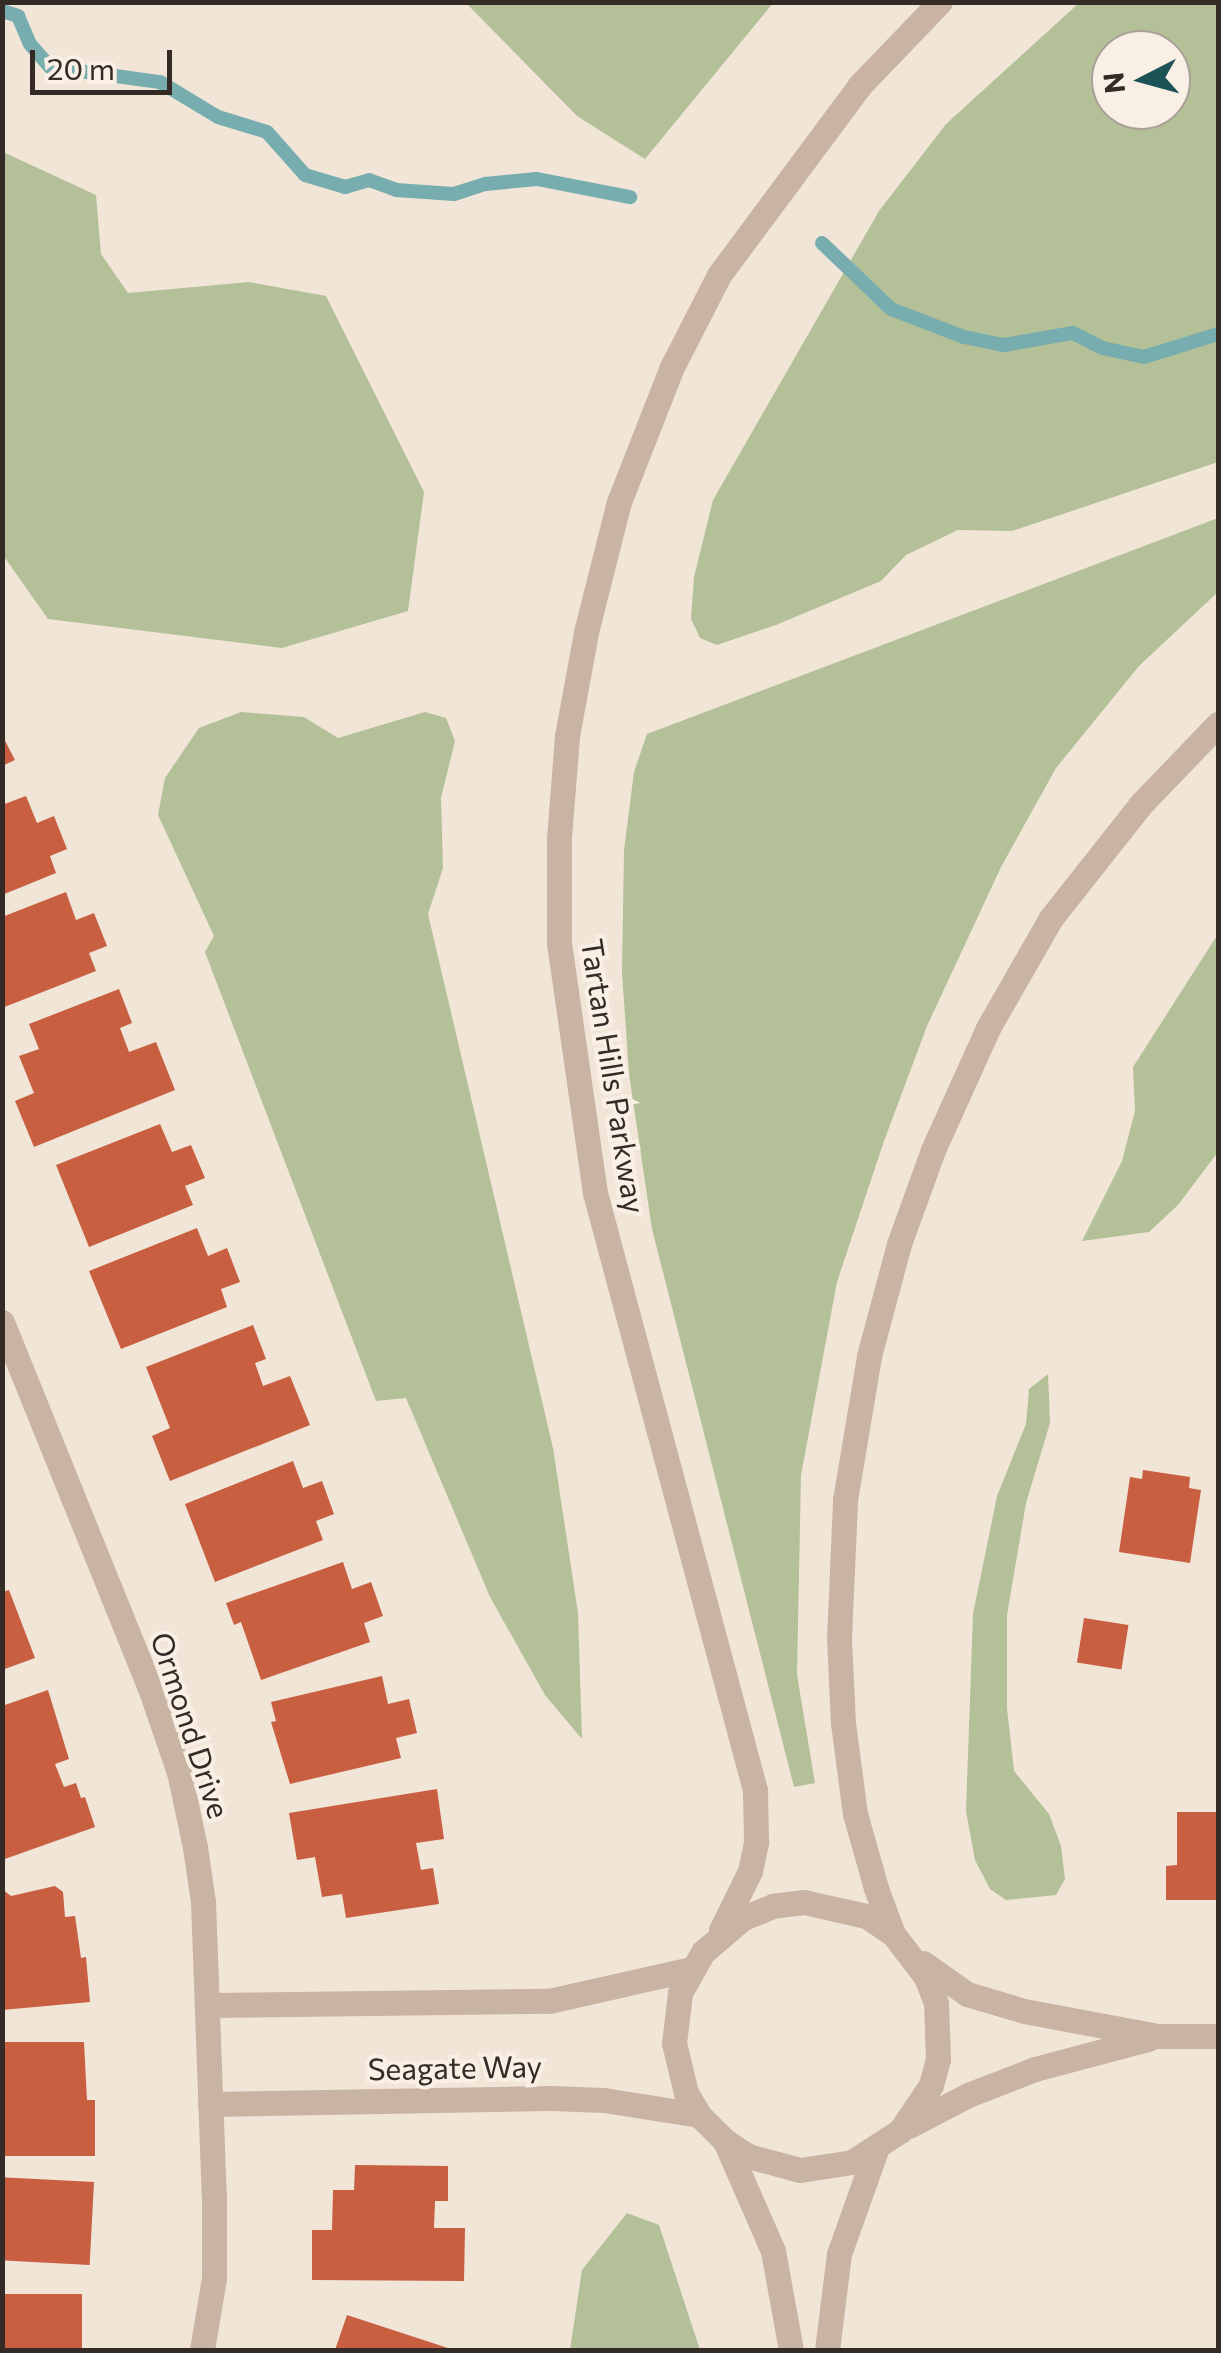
<!DOCTYPE html>
<html>
<head>
<meta charset="utf-8">
<style>
  body { margin:0 }
  #map { position:relative; width:1221px; height:2353px; overflow:hidden; background:#f1e5d8; font-family:Commissioner,sans-serif }
  div>[style] { position:absolute }
  .green>* { inset:0; background:#b3c098 }
  .stream>* { height:14px; margin:-7px; padding:0 7px; transform-origin:7px; border-radius:7px; background:#77adae }
  .building>* { inset:0; background:#c75f40; transform-origin:0 0 }
  .minor>* { height:25px; margin:-12.5px; padding:0 12.5px; transform-origin:12.5px; border-radius:12.5px; background:#c9b4a4 }
  span { translate:-50% -50%; white-space:nowrap; text-align:center; line-height:1.15; -webkit-text-stroke:8px #f9efe4; paint-order:stroke }
  .street-label { font-size:30px; color:#342a26 }
  .frame { position:absolute; inset:0; border:5px solid #342a26; pointer-events:none }
  .north { position:absolute; left:1091px; top:30px; width:100px; height:100px; box-sizing:border-box; background:#f9efe4; border:2px solid #aaa098; border-radius:50%; rotate:264deg; font-size:28px; font-weight:700; line-height:40px; text-align:center; color:#342a26 }
  .north::after { content:''; display:block; margin:auto; width:35px; height:45px; background:#1b5356; clip-path:polygon(50% 0,100% 100%,50% 72%,0 100%) }
  .scale { position:absolute; left:30px; top:50px; width:142px; height:45px; box-sizing:border-box; border:5px solid #342a26; border-top:0; padding-left:12px; font-size:30px; line-height:35px; white-space:nowrap; color:#342a26; -webkit-text-stroke:8px #f9efe4; paint-order:stroke }
</style>
</head>
<body>
<div id="map">
  <div class="green">
    <div style="clip-path:polygon(466px 3px,773px 3px,645px 159px,577px 116px)"></div>
    <div style="clip-path:polygon(evenodd,1079px 3px,1218px 3px,1218px 462px,1012px 531px,958px 530px,906px 555px,881px 581px,776px 625px,717px 645px,700px 638px,691px 619px,694px 577px,713px 500px,879px 211px,946px 124px,1079px 3px,1171px 50px,1171px 110px,1111px 110px,1111px 50px,1171px 50px)"></div>
    <div style="clip-path:polygon(3px 152px,96px 195px,101px 254px,128px 293px,249px 282px,326px 296px,424px 492px,408px 611px,282px 648px,48px 619px,3px 555px)"></div>
    <div style="clip-path:polygon(1218px 518px,1218px 592px,1139px 666px,1056px 768px,1001px 867px,927px 1026px,884px 1141px,837px 1282px,801px 1475px,797px 1675px,815px 1783px,794px 1787px,652px 1229px,629px 1074px,622px 972px,624px 850px,634px 772px,647px 734px)"></div>
    <div style="clip-path:polygon(241px 712px,304px 717px,338px 738px,425px 712px,446px 718px,455px 741px,441px 798px,443px 868px,428px 914px,553px 1448px,578px 1613px,582px 1739px,545px 1695px,490px 1597px,406px 1398px,376px 1401px,205px 952px,214px 936px,158px 815px,165px 778px,199px 728px)"></div>
    <div style="clip-path:polygon(1218px 934px,1218px 1152px,1178px 1205px,1149px 1232px,1082px 1241px,1122px 1161px,1135px 1111px,1133px 1067px)"></div>
    <div style="clip-path:polygon(1048px 1374px,1050px 1423px,1026px 1503px,1007px 1615px,1007px 1708px,1014px 1771px,1049px 1814px,1061px 1846px,1065px 1879px,1056px 1895px,1006px 1900px,990px 1889px,975px 1860px,966px 1811px,973px 1614px,997px 1496px,1026px 1424px,1029px 1389px)"></div>
    <div style="clip-path:polygon(627px 2213px,659px 2225px,700px 2350px,570px 2350px,582px 2270px)"></div>
  </div>
  <div class="stream">
    <div style="left:2px;top:11px;width:17px;rotate:17deg"></div>
    <div style="left:18px;top:16px;width:30px;rotate:67deg"></div>
    <div style="left:30px;top:44px;width:30px;rotate:49deg"></div>
    <div style="left:50px;top:67px;width:111px;rotate:7.8deg"></div>
    <div style="left:160px;top:82px;width:68px;rotate:31.1deg"></div>
    <div style="left:218px;top:117px;width:51px;rotate:17deg"></div>
    <div style="left:267px;top:132px;width:57px;rotate:48.5deg"></div>
    <div style="left:305px;top:175px;width:42px;rotate:16.7deg"></div>
    <div style="left:345px;top:187px;width:25px;rotate:-16deg"></div>
    <div style="left:369px;top:180px;width:29px;rotate:20deg"></div>
    <div style="left:396px;top:190px;width:58px;rotate:3.9deg"></div>
    <div style="left:454px;top:194px;width:33px;rotate:-18deg"></div>
    <div style="left:485px;top:184px;width:52px;rotate:-5.5deg"></div>
    <div style="left:537px;top:179px;width:95px;rotate:11deg"></div>
    <div style="left:822px;top:243px;width:95px;rotate:43.7deg"></div>
    <div style="left:891px;top:309px;width:78px;rotate:21deg"></div>
    <div style="left:964px;top:337px;width:41px;rotate:11.3deg"></div>
    <div style="left:1004px;top:345px;width:70px;rotate:-9.9deg"></div>
    <div style="left:1073px;top:333px;width:33px;rotate:27deg"></div>
    <div style="left:1102px;top:348px;width:43px;rotate:12.1deg"></div>
    <div style="left:1144px;top:357px;width:77px;rotate:-17.3deg"></div>
  </div>
  <div class="building">
    <div style="clip-path:polygon(2px 735px,15px 760px,2px 766px)"></div>
    <div style="clip-path:polygon(26px 796px,37px 823px,54px 816px,67px 849px,50px 856px,56px 873px,2px 895px,2px 805px)"></div>
    <div style="clip-path:polygon(66px 892px,76px 920px,94px 913px,107px 946px,89px 953px,96px 971px,2px 1008px,2px 917px)"></div>
    <div style="clip-path:polygon(119px 989px,132px 1023px,120px 1028px,129px 1052px,156px 1042px,175px 1090px,34px 1147px,15px 1101px,34px 1093px,19px 1056px,39px 1049px,29px 1024px)"></div>
    <div style="clip-path:polygon(160px 1124px,172px 1152px,191px 1145px,205px 1178px,185px 1186px,193px 1205px,89px 1247px,56px 1165px)"></div>
    <div style="clip-path:polygon(197px 1228px,208px 1256px,227px 1248px,240px 1282px,221px 1289px,227px 1307px,121px 1349px,89px 1271px)"></div>
    <div style="clip-path:polygon(253px 1325px,266px 1359px,255px 1363px,263px 1386px,290px 1376px,310px 1425px,170px 1481px,152px 1436px,170px 1428px,146px 1367px)"></div>
    <div style="clip-path:polygon(293px 1461px,303px 1488px,322px 1481px,334px 1514px,316px 1521px,323px 1540px,215px 1582px,185px 1504px)"></div>
    <div style="clip-path:polygon(1143px 1470px,1190px 1477px,1189px 1488px,1201px 1490px,1190px 1563px,1119px 1552px,1130px 1477px,1142px 1479px)"></div>
    <div style="clip-path:polygon(343px 1562px,352px 1589px,371px 1582px,383px 1616px,364px 1623px,370px 1642px,261px 1680px,241px 1622px,234px 1625px,226px 1603px)"></div>
    <div style="clip-path:polygon(9px 1590px,35px 1658px,2px 1670px,2px 1592px)"></div>
    <div style="left:1084px;top:1618px;width:45px;height:45px;rotate:9deg"></div>
    <div style="clip-path:polygon(382px 1676px,388px 1704px,409px 1699px,417px 1733px,396px 1738px,401px 1758px,290px 1784px,271px 1722px,276px 1721px,271px 1702px)"></div>
    <div style="clip-path:polygon(48px 1690px,69px 1759px,55px 1764px,64px 1787px,76px 1783px,81px 1798px,85px 1797px,95px 1827px,2px 1860px,2px 1706px)"></div>
    <div style="clip-path:polygon(437px 1789px,444px 1839px,416px 1843px,421px 1870px,433px 1868px,439px 1904px,346px 1918px,342px 1894px,322px 1897px,315px 1857px,297px 1860px,289px 1813px)"></div>
    <div style="clip-path:polygon(1177px 1812px,1218px 1812px,1218px 1900px,1166px 1900px,1166px 1866px,1177px 1865px)"></div>
    <div style="clip-path:polygon(55px 1886px,63px 1892px,65px 1917px,75px 1916px,81px 1958px,86px 1957px,90px 2002px,2px 2010px,2px 1889px,11px 1896px)"></div>
    <div style="clip-path:polygon(2px 2042px,84px 2042px,87px 2100px,95px 2100px,95px 2156px,2px 2156px)"></div>
    <div style="clip-path:polygon(355px 2165px,448px 2166px,448px 2201px,435px 2201px,434px 2228px,465px 2228px,464px 2281px,312px 2280px,312px 2230px,332px 2230px,333px 2190px,354px 2190px)"></div>
    <div style="left:94px;top:2182px;width:83px;height:92px;rotate:93deg"></div>
    <div style="left:2px;top:2294px;width:80px;height:56px"></div>
    <div style="clip-path:polygon(347px 2315px,454px 2350px,335px 2350px)"></div>
  </div>
  <div class="minor">
    <div style="left:2px;top:1322px;width:395px;rotate:68deg"></div>
    <div style="left:150px;top:1688px;width:89px;rotate:71deg"></div>
    <div style="left:179px;top:1772px;width:77px;rotate:78deg"></div>
    <div style="left:195px;top:1847px;width:56px;rotate:81.7deg"></div>
    <div style="left:203px;top:1902px;width:294px;rotate:87.9deg"></div>
    <div style="left:214px;top:2196px;width:82px;rotate:90deg"></div>
    <div style="left:214px;top:2278px;width:73px;rotate:99.5deg"></div>
    <div style="left:721px;top:1930px;width:66px;rotate:-63.8deg"></div>
    <div style="left:750px;top:1871px;width:30px;rotate:-78deg"></div>
    <div style="left:756px;top:1842px;width:52px;rotate:-91.1deg"></div>
    <div style="left:755px;top:1790px;width:618px;rotate:-105deg"></div>
    <div style="left:595px;top:1193px;width:254px;rotate:-98.2deg"></div>
    <div style="left:559px;top:942px;width:104px;rotate:-90deg"></div>
    <div style="left:559px;top:838px;width:102px;rotate:-85.5deg"></div>
    <div style="left:567px;top:736px;width:106px;rotate:-79.6deg"></div>
    <div style="left:586px;top:632px;width:134px;rotate:-75.8deg"></div>
    <div style="left:619px;top:502px;width:145px;rotate:-68.6deg"></div>
    <div style="left:672px;top:367px;width:103px;rotate:-62.9deg"></div>
    <div style="left:719px;top:275px;width:237px;rotate:-53.4deg"></div>
    <div style="left:860px;top:85px;width:115px;rotate:-46.1deg"></div>
    <div style="left:893px;top:1934px;width:32px;rotate:-146deg"></div>
    <div style="left:866px;top:1916px;width:64px;rotate:-167.3deg"></div>
    <div style="left:804px;top:1902px;width:31px;rotate:173deg"></div>
    <div style="left:773px;top:1906px;width:32px;rotate:158deg"></div>
    <div style="left:743px;top:1918px;width:52px;rotate:139.6deg"></div>
    <div style="left:703px;top:1952px;width:47px;rotate:119.3deg"></div>
    <div style="left:680px;top:1993px;width:50px;rotate:96.8deg"></div>
    <div style="left:674px;top:2043px;width:51px;rotate:76.5deg"></div>
    <div style="left:686px;top:2093px;width:26px;rotate:59deg"></div>
    <div style="left:699px;top:2115px;width:37px;rotate:45deg"></div>
    <div style="left:725px;top:2141px;width:27px;rotate:33deg"></div>
    <div style="left:748px;top:2156px;width:54px;rotate:15.1deg"></div>
    <div style="left:800px;top:2170px;width:53px;rotate:-8.7deg"></div>
    <div style="left:852px;top:2162px;width:57px;rotate:-32.9deg"></div>
    <div style="left:900px;top:2131px;width:55px;rotate:-56deg"></div>
    <div style="left:931px;top:2085px;width:27px;rotate:-75deg"></div>
    <div style="left:938px;top:2059px;width:56px;rotate:-92deg"></div>
    <div style="left:936px;top:2003px;width:28px;rotate:-111deg"></div>
    <div style="left:926px;top:1977px;width:54px;rotate:-127.5deg"></div>
    <div style="left:893px;top:1934px;width:49px;rotate:-110.3deg"></div>
    <div style="left:876px;top:1888px;width:77px;rotate:-105.8deg"></div>
    <div style="left:855px;top:1814px;width:92px;rotate:-97.5deg"></div>
    <div style="left:843px;top:1723px;width:84px;rotate:-92.7deg"></div>
    <div style="left:839px;top:1639px;width:139px;rotate:-87.5deg"></div>
    <div style="left:845px;top:1500px;width:146px;rotate:-80.5deg"></div>
    <div style="left:869px;top:1356px;width:116px;rotate:-75deg"></div>
    <div style="left:899px;top:1244px;width:100px;rotate:-70.1deg"></div>
    <div style="left:933px;top:1150px;width:134px;rotate:-65.7deg"></div>
    <div style="left:988px;top:1028px;width:127px;rotate:-60.2deg"></div>
    <div style="left:1051px;top:918px;width:145px;rotate:-51.7deg"></div>
    <div style="left:1141px;top:804px;width:111px;rotate:-46.1deg"></div>
    <div style="left:923px;top:1963px;width:54px;rotate:35.2deg"></div>
    <div style="left:967px;top:1994px;width:59px;rotate:16.6deg"></div>
    <div style="left:1024px;top:2011px;width:135px;rotate:10.6deg"></div>
    <div style="left:1157px;top:2036px;width:61px"></div>
    <div style="left:207px;top:2005px;width:342px;rotate:-0.7deg"></div>
    <div style="left:549px;top:2001px;width:146px;rotate:-12.7deg"></div>
    <div style="left:210px;top:2104px;width:340px;rotate:-1deg"></div>
    <div style="left:550px;top:2098px;width:54px;rotate:2.1deg"></div>
    <div style="left:604px;top:2100px;width:96px;rotate:9deg"></div>
    <div style="left:909px;top:2126px;width:67px;rotate:-27.7deg"></div>
    <div style="left:968px;top:2095px;width:72px;rotate:-21.2deg"></div>
    <div style="left:1035px;top:2069px;width:117px;rotate:-14.9deg"></div>
    <div style="left:725px;top:2141px;width:120px;rotate:66.4deg"></div>
    <div style="left:773px;top:2251px;width:101px;rotate:79.7deg"></div>
    <div style="left:827px;top:2350px;width:97px;rotate:-82.9deg"></div>
    <div style="left:839px;top:2254px;width:110px;rotate:-70.4deg"></div>
  </div>
  <div class="street-label">
    <span style="left:614px;top:1076px;rotate:81deg">Tartan Hills Parkway</span>
    <span style="left:191px;top:1725px;rotate:72deg">Ormond Drive</span>
    <span style="left:455px;top:2067px;rotate:-1deg">Seagate Way</span>
  </div>
  <div class="frame"></div>
  <div class="north">N</div>
  <div class="scale">20 m</div>
</div>
</body>
</html>
